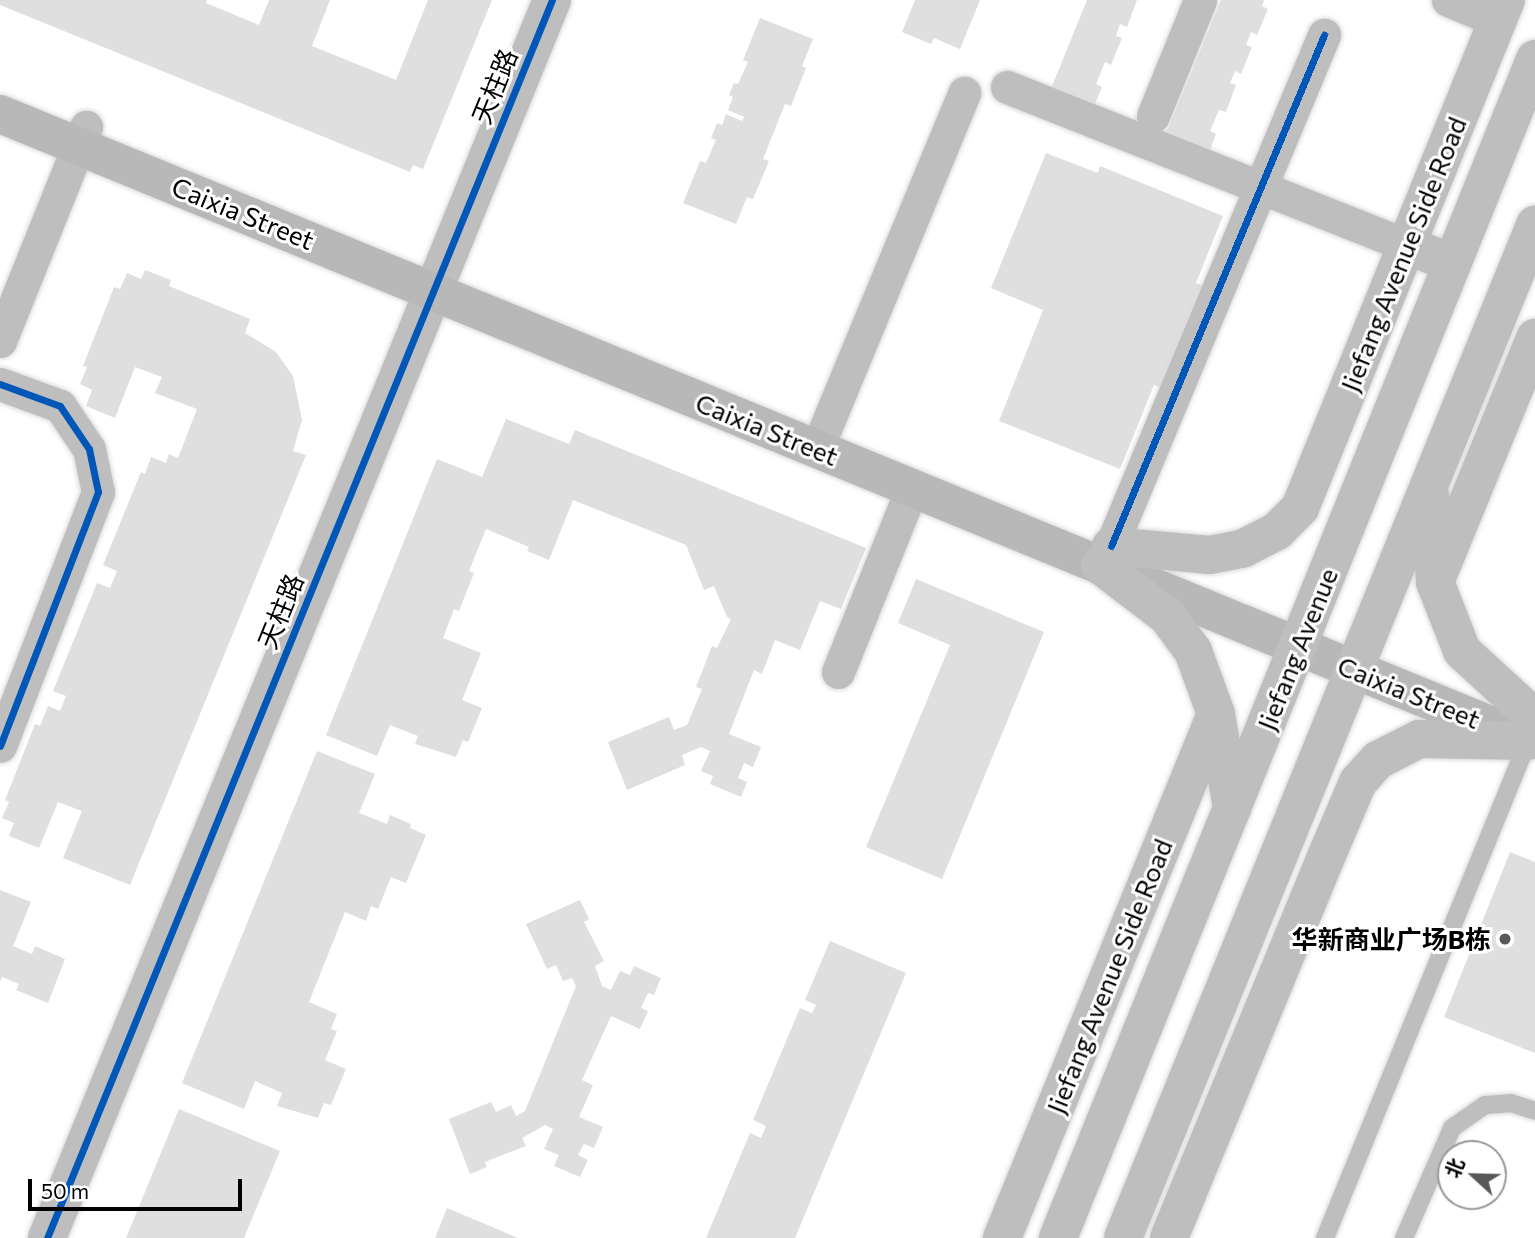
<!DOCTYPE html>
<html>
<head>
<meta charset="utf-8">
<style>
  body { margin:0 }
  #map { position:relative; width:1535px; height:1238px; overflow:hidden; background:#fff; font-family:Commissioner,"Noto Sans SC",sans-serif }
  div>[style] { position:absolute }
  .building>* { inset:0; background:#dfdfdf }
  .roads { filter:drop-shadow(0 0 2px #dbdbdb) drop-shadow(0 0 2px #dbdbdb) }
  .service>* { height:18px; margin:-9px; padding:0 9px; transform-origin:9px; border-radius:9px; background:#bebebe }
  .minor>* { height:33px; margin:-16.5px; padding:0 16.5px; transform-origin:16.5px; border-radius:16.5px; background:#bebebe }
  .tertiary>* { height:38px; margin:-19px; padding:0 19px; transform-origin:19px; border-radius:19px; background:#bebebe }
  .secondary>* { height:38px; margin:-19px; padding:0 19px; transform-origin:19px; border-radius:19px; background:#b8b8b8 }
  .primary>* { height:38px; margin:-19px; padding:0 19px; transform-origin:19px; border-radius:19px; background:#bebebe }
  .trunk>* { height:38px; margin:-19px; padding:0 19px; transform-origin:19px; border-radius:19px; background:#bebebe }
  .cycleway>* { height:7px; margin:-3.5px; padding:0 3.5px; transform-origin:3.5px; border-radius:3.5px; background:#0057b8 }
  .dots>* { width:19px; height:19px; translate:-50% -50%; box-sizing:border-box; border:4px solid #fff; border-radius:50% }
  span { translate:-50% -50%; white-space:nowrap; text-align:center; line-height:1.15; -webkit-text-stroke:6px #fff; paint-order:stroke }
  .street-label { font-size:26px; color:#000 }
  .poi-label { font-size:26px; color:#000; font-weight:700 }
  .right { translate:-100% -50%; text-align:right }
  .north { position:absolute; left:1437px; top:1140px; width:70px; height:70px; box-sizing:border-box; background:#fff; border:2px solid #999; border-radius:50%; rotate:292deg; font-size:19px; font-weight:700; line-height:28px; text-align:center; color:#000 }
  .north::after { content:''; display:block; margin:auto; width:24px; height:32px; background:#595959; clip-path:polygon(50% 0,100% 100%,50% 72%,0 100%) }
  .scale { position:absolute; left:28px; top:1179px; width:214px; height:32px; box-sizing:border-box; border:4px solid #000; border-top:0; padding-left:9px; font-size:21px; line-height:24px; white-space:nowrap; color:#000; -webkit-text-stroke:5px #fff; paint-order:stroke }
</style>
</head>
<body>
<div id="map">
  <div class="building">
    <div style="clip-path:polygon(0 0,207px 0,206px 3px,259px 25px,269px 0,330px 0,312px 46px,396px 80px,428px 0,492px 0,423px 169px,413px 165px,410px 172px,0 5px)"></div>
    <div style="clip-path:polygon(915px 0,980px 0,960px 49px,934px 38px,931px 44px,902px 32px)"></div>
    <div style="clip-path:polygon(1087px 0,1137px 0,1127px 27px,1120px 24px,1116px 36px,1122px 38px,1111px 65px,1105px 62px,1096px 84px,1102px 87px,1091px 113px,1048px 96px)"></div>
    <div style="clip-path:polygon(1221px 0,1264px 0,1262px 6px,1268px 9px,1257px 35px,1251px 32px,1246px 45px,1252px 47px,1241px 74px,1235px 71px,1230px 83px,1236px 85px,1226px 112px,1219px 110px,1210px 131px,1216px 134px,1206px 160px,1162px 143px)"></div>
    <div style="clip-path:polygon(760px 18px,813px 39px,802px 66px,806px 68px,791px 106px,785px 104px,763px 159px,769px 161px,753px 199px,747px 197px,736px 224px,683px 203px,700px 161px,706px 163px,716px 140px,711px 138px,717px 123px,722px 125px,726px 114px,742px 121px,744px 117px,728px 110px,733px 97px,729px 95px,734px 83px,738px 84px,748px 62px,743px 60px)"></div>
    <div style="clip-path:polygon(1046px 153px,1098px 173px,1100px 166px,1223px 216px,1196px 283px,1220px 292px,1179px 395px,1154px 385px,1120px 469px,999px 421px,1043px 310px,991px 288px)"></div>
    <div style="clip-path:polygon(145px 270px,171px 280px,169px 286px,250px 319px,245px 333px,276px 352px,293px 376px,302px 420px,293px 451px,306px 455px,130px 885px,63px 858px,82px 811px,58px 802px,39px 848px,9px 836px,14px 823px,2px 818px,9px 802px,5px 800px,35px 724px,40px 726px,48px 706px,60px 711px,66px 696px,53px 691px,97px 583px,110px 588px,117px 571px,103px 565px,141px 472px,145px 474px,151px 457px,166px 463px,169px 454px,178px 458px,197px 409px,155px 393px,162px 377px,135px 367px,115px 418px,86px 406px,92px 390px,80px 384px,87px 367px,83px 366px,114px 287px,120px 289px,127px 273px,141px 279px)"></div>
    <div style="clip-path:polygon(506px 419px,569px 444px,575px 430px,866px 548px,841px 609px,820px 601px,800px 650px,775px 640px,762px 674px,754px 670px,729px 734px,761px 747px,753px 767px,744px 763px,738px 778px,747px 782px,741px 797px,710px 784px,713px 776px,701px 771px,710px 751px,701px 747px,682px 755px,685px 765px,627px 790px,608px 742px,669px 717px,674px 730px,687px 725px,702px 689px,696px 687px,712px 646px,717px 648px,731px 619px,727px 617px,714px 586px,704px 590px,686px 545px,573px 500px,549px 560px,527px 551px,529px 547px,486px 529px,469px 571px,474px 573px,459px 611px,454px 609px,443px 638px,481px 653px,462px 700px,482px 708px,468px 742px,463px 740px,456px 757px,415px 744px,418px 736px,390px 725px,377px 756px,326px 735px,437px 459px,482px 477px)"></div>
    <div style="clip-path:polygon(916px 579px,1044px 632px,942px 879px,866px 847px,950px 645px,898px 623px)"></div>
    <div style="clip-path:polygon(317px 751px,375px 774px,359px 813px,387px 824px,390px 815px,411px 824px,410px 828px,426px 835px,406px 883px,391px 877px,378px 909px,371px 906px,366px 921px,345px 912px,309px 1002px,337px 1014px,331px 1029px,337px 1031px,325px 1060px,346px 1069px,331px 1105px,324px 1103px,318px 1118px,277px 1106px,282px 1093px,255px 1081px,244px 1109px,182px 1083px)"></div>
    <div style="clip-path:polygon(1510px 852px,1535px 862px,1535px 1053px,1444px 1017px)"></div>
    <div style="clip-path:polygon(0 890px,31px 902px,13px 946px,32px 954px,35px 946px,65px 959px,48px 1003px,16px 990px,19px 984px,2px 977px,0 982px)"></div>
    <div style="clip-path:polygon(580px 900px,589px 919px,584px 922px,604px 961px,595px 966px,602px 986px,611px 990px,620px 971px,630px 975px,634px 966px,661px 978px,654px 995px,648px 993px,641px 1008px,648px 1011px,640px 1029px,611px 1016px,582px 1080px,593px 1085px,579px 1117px,603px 1127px,594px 1148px,584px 1144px,578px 1155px,588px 1160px,580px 1177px,554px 1166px,559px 1155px,544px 1149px,553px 1129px,545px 1125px,522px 1138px,526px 1146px,485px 1162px,487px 1167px,470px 1174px,449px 1119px,491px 1102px,496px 1112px,511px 1105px,516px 1116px,525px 1111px,576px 986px,572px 978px,563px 981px,556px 965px,547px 969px,526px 924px)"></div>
    <div style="clip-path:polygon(830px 941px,906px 973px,795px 1238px,706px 1238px,750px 1133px,761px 1138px,766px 1126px,753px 1120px,800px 1008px,812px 1013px,816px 1005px,805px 1000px)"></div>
    <div style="clip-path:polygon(179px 1109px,280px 1151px,244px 1238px,126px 1238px)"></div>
    <div style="clip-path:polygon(447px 1208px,518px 1238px,435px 1238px)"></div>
  </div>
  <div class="roads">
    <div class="service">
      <div style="left:1325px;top:1238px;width:537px;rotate:-67.78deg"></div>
      <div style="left:1404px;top:1238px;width:120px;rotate:-66.4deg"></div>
      <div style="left:1452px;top:1128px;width:40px;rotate:-34.9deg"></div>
      <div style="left:1485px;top:1105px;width:26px;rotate:-4deg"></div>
      <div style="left:1511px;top:1103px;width:25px;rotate:18deg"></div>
    </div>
    <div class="minor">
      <div style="left:1448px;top:0;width:54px;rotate:22.8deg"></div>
      <div style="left:1007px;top:87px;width:429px;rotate:21.6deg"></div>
      <div style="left:1153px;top:116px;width:125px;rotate:-67.9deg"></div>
      <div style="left:0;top:341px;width:231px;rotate:-68.1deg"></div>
      <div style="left:0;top:384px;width:64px;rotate:20.1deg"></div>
      <div style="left:60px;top:406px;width:52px;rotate:56deg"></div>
      <div style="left:89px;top:449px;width:44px;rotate:78.2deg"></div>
      <div style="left:98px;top:492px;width:272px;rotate:111.1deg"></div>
      <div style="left:825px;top:429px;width:364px;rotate:-67.5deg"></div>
      <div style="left:1111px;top:546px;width:554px;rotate:-67.37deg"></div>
      <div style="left:838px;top:672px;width:198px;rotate:-68.1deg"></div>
    </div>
    <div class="tertiary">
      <div style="left:47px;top:1238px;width:1337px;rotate:-67.81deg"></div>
    </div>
    <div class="secondary">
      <div style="left:0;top:114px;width:1649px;rotate:22.3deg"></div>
    </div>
    <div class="primary">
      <div style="left:1300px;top:508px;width:548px;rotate:-67.93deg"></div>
      <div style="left:1435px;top:582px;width:264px;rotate:-67.7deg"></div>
      <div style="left:1002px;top:1238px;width:566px;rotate:-67.79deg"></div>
      <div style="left:1169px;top:1238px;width:412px;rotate:-67.6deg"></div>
    </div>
    <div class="trunk">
      <div style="left:1406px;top:245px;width:49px;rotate:21.4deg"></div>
      <div style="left:1430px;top:495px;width:87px;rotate:86.7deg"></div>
      <div style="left:1435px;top:582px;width:74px;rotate:68.6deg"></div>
      <div style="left:1462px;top:651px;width:99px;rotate:42.5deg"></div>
      <div style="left:1111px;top:546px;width:99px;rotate:5.2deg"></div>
      <div style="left:1210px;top:555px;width:33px;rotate:-11deg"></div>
      <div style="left:1242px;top:549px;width:39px;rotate:-27deg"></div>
      <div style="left:1277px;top:531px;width:33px;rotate:-45deg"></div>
      <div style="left:1100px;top:565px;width:84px;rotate:37.3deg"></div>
      <div style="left:1167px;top:616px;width:44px;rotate:53.4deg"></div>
      <div style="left:1193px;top:651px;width:67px;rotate:69.9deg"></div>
      <div style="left:1216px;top:714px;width:96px;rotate:80.4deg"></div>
      <div style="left:1326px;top:857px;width:82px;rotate:-66.9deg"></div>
      <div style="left:1358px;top:782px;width:30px;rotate:-48deg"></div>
      <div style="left:1378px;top:760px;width:46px;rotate:-27.1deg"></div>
      <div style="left:1419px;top:739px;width:109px;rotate:1.1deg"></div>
      <div style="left:1058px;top:1238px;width:1272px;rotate:-67.97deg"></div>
      <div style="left:1123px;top:1238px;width:1094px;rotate:-67.87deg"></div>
    </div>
  </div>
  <div class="cycleway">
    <div style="left:0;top:384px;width:64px;rotate:20.1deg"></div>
    <div style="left:60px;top:406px;width:52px;rotate:56deg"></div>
    <div style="left:89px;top:449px;width:44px;rotate:78.2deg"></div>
    <div style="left:98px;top:492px;width:272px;rotate:111.1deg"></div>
    <div style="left:1111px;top:546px;width:554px;rotate:-67.37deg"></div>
    <div style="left:47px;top:1238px;width:1337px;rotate:-67.81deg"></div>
  </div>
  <div class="dots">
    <div style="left:1505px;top:939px;background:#595959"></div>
  </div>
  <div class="street-label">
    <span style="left:494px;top:86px;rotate:-68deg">天柱路</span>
    <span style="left:243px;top:213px;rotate:22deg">Caixia Street</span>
    <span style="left:1403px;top:254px;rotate:-68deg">Jiefang Avenue Side Road</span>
    <span style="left:767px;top:429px;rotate:22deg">Caixia Street</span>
    <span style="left:280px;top:611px;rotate:-68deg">天柱路</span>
    <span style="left:1297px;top:649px;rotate:-68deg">Jiefang Avenue</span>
    <span style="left:1409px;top:692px;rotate:22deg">Caixia Street</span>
    <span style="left:1109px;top:976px;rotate:-68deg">Jiefang Avenue Side Road</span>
  </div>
  <div class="poi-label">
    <span class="right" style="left:1491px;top:939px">华新商业广场B栋</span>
  </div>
  <div class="north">北</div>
  <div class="scale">50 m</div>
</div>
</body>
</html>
